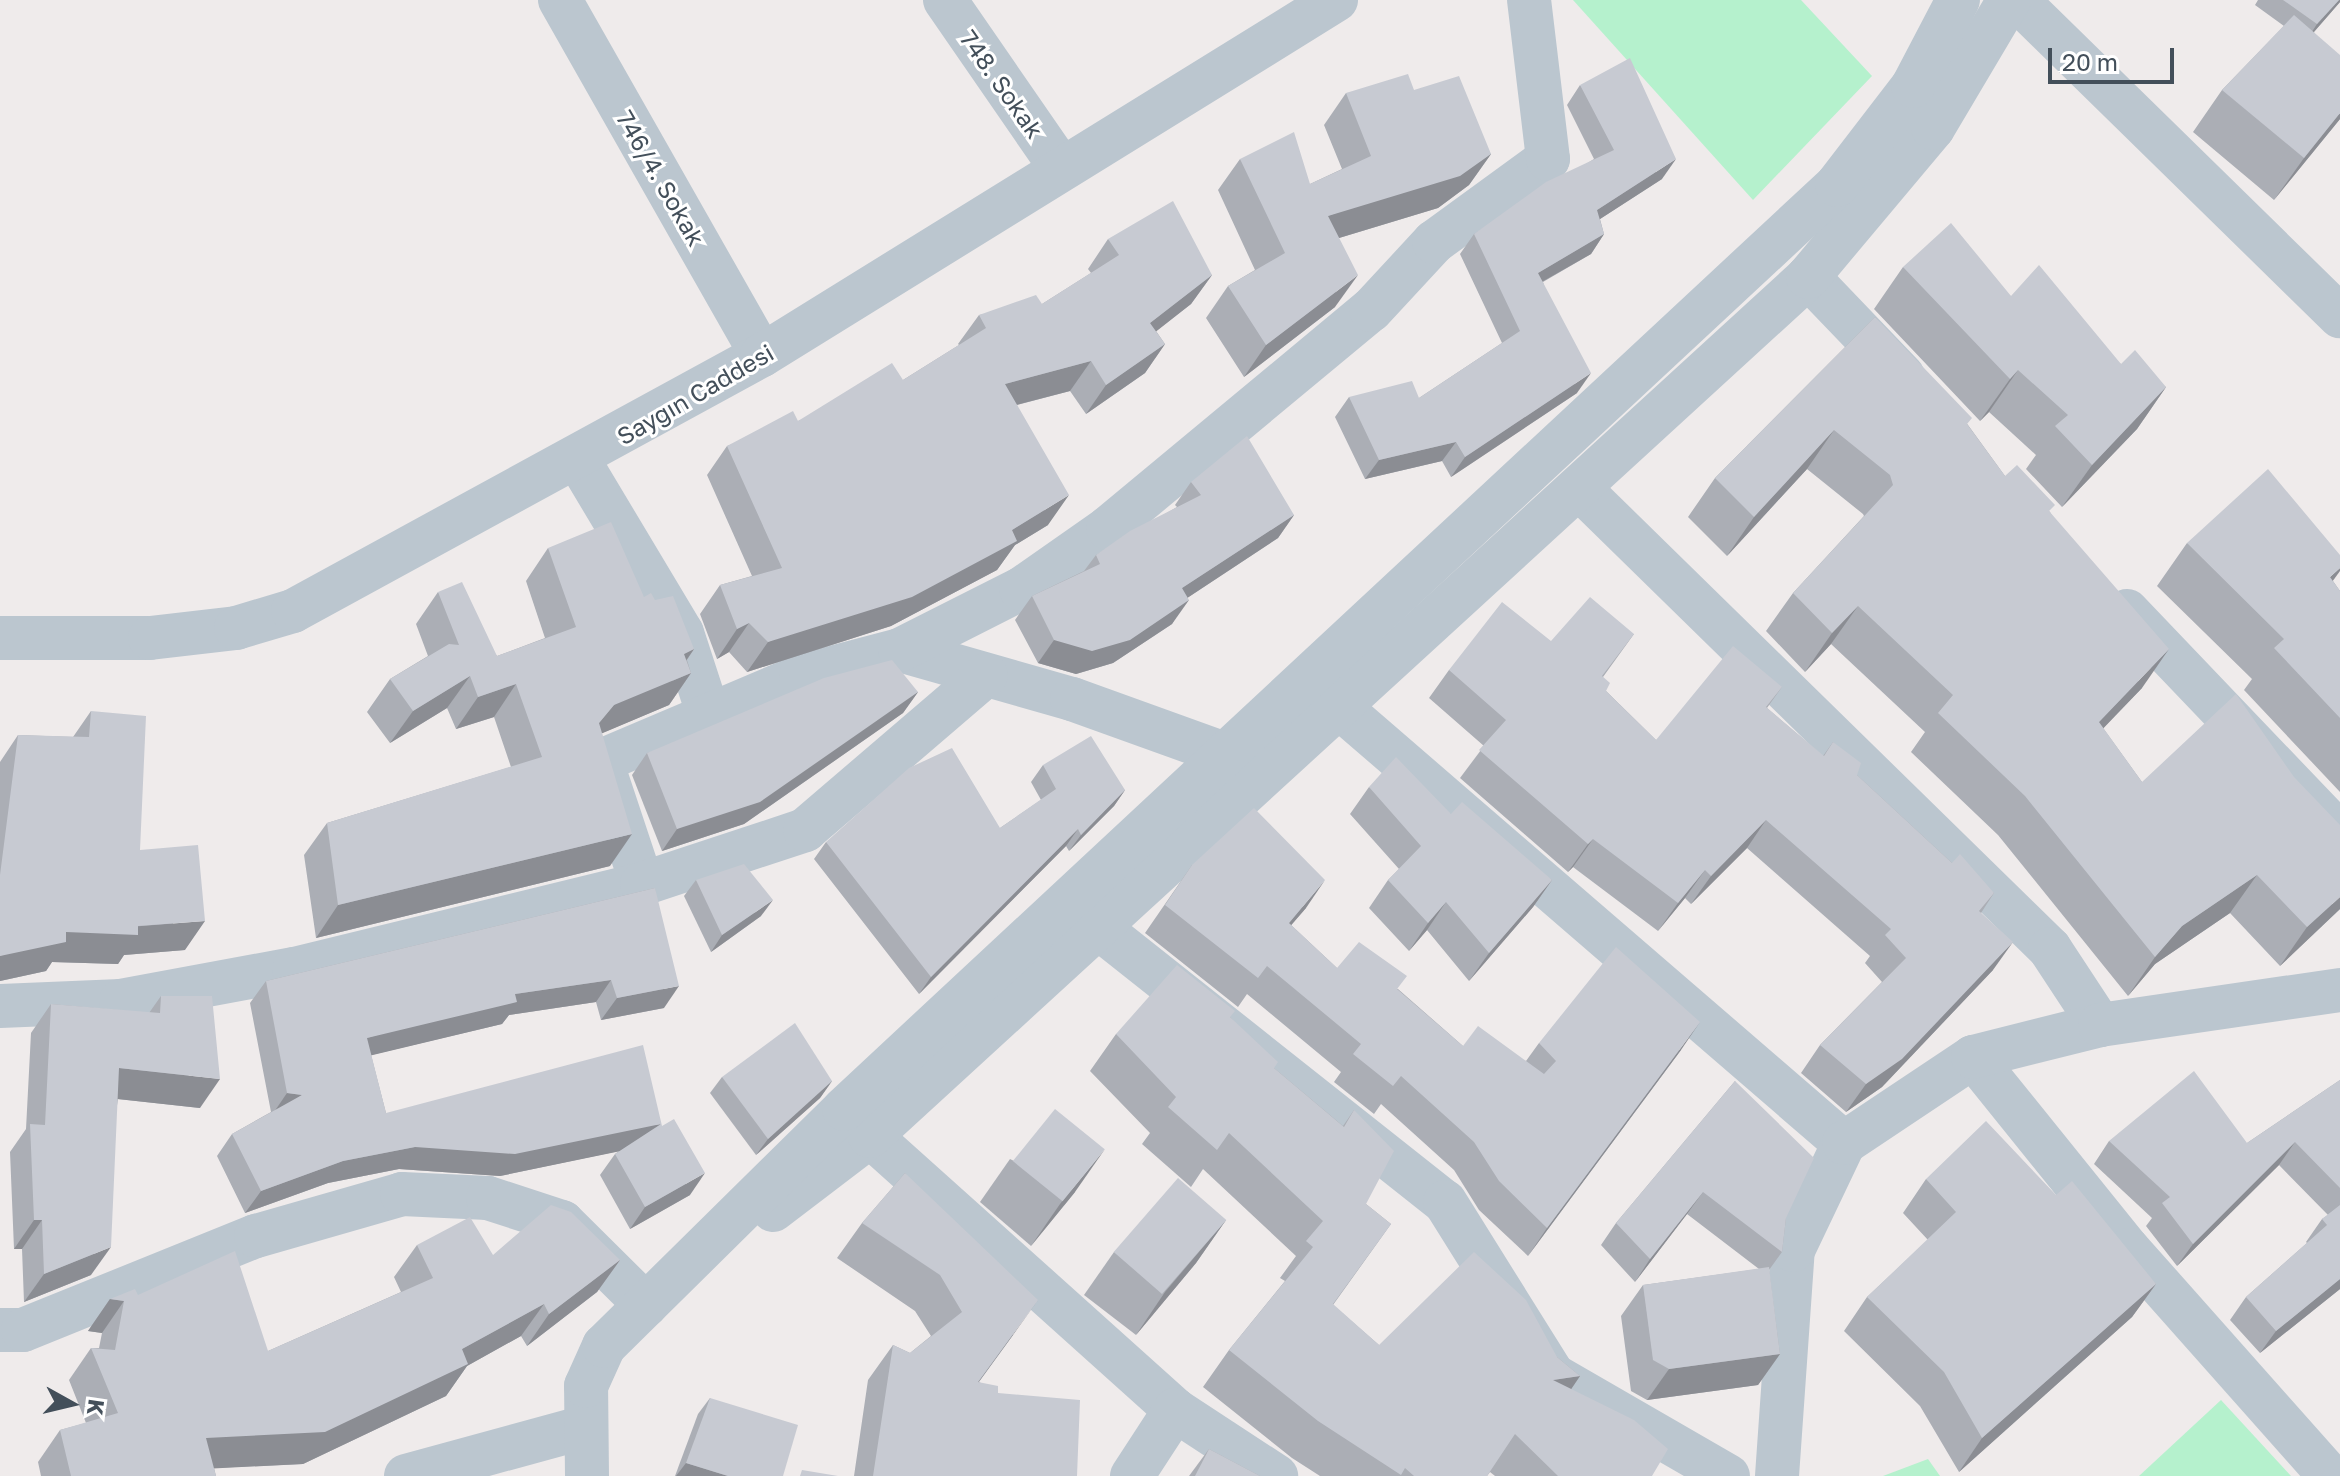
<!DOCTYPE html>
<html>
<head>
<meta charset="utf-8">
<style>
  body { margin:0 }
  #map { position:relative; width:2340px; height:1476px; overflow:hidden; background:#efebeb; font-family:"Golos Text",sans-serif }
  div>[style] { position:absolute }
  .green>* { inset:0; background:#b5f1cd }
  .minor>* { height:44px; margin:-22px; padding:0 22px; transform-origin:22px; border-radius:22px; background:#bbc6cf }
  .wall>* { inset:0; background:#abaeb5 }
  .shaded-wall>* { inset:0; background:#8b8d93 }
  .building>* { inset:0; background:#c7cad2; transform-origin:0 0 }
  span { translate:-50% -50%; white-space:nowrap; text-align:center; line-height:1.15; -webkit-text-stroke:6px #fff; paint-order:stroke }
  .street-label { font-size:24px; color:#434f5a }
  .north { position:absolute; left:32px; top:1364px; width:80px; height:80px; -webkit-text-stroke:6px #fff; paint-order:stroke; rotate:98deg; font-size:22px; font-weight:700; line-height:32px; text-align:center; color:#434f5a }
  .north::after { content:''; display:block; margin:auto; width:28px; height:36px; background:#434f5a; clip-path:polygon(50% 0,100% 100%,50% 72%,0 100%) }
  .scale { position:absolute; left:2048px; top:48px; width:126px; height:36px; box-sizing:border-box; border:4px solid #434f5a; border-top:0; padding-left:10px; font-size:24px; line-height:28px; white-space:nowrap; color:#434f5a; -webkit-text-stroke:6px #fff; paint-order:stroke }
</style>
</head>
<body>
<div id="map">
  <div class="green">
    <div style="clip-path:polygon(1573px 0,1801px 0,1872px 76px,1753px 200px)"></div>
    <div style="clip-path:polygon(2221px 1400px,2291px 1476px,2139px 1476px)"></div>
    <div style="clip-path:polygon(1928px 1459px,1940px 1476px,1883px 1476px)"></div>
  </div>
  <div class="minor">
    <div style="left:560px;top:0;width:408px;rotate:60.4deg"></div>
    <div style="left:945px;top:0;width:203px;rotate:55.4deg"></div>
    <div style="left:2017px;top:0;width:452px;rotate:44.4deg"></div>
    <div style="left:1808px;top:277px;width:137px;rotate:46.2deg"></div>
    <div style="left:579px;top:461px;width:200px;rotate:59.1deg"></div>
    <div style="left:682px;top:633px;width:87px;rotate:72deg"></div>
    <div style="left:1581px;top:490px;width:656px;rotate:44.38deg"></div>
    <div style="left:2050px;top:949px;width:91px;rotate:56.7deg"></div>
    <div style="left:2127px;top:611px;width:308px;rotate:46.3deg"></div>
    <div style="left:0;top:638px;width:150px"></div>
    <div style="left:150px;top:638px;width:87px;rotate:-6.6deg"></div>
    <div style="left:236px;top:628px;width:59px;rotate:-16.6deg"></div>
    <div style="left:293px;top:611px;width:534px;rotate:-28.63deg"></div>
    <div style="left:762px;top:355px;width:675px;rotate:-31.74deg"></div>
    <div style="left:900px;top:650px;width:179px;rotate:15.9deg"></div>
    <div style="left:1072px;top:699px;width:168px;rotate:19.8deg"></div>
    <div style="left:1339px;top:707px;width:667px;rotate:40.81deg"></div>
    <div style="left:642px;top:884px;width:130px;rotate:-108.4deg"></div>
    <div style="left:601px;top:761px;width:217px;rotate:-23deg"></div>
    <div style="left:801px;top:676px;width:102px;rotate:-14.7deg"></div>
    <div style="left:900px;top:650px;width:136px;rotate:-26.8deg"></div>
    <div style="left:1021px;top:589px;width:106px;rotate:-35deg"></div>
    <div style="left:1108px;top:528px;width:342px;rotate:-39.7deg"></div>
    <div style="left:1371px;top:310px;width:93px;rotate:-47.2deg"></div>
    <div style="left:1434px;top:242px;width:141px;rotate:-36.1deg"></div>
    <div style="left:1548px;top:159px;width:160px;rotate:-96.8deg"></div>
    <div style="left:1095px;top:925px;width:446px;rotate:38.4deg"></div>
    <div style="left:1445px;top:1202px;width:204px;rotate:58deg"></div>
    <div style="left:1553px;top:1375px;width:202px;rotate:30deg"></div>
    <div style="left:0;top:1006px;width:121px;rotate:-2.4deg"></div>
    <div style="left:121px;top:1001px;width:176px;rotate:-10.5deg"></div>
    <div style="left:294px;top:969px;width:358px;rotate:-13.7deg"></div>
    <div style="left:642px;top:884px;width:172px;rotate:-18.3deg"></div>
    <div style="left:805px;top:830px;width:238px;rotate:-40.6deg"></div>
    <div style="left:1973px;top:1057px;width:248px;rotate:51.1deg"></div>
    <div style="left:2129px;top:1250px;width:302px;rotate:48.4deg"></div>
    <div style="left:870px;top:1136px;width:410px;rotate:41.9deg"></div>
    <div style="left:1175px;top:1410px;width:121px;rotate:33.2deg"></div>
    <div style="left:773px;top:1210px;width:122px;rotate:-37.3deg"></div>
    <div style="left:870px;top:1136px;width:1272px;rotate:-42.48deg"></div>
    <div style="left:1808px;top:277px;width:194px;rotate:-50deg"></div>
    <div style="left:1933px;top:128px;width:149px;rotate:-59.3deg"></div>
    <div style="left:0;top:1330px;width:23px"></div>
    <div style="left:23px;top:1330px;width:251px;rotate:-22deg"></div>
    <div style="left:256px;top:1236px;width:152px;rotate:-16deg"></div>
    <div style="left:402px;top:1194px;width:86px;rotate:2.7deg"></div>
    <div style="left:488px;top:1198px;width:78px;rotate:18deg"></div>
    <div style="left:562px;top:1222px;width:118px;rotate:44.7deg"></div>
    <div style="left:406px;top:1476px;width:181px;rotate:-15.3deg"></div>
    <div style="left:587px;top:1476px;width:90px;rotate:-90.6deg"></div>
    <div style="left:586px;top:1386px;width:44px;rotate:-65.8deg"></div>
    <div style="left:604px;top:1346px;width:337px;rotate:-44.6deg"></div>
    <div style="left:844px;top:1109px;width:1356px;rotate:-42.94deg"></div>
    <div style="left:1837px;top:185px;width:125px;rotate:-52.5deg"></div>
    <div style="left:1913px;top:86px;width:97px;rotate:-62.4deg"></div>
    <div style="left:1132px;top:1476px;width:79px;rotate:-56.9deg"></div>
    <div style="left:1777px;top:1476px;width:227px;rotate:-86deg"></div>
    <div style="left:1793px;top:1250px;width:119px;rotate:-64.5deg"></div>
    <div style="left:1844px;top:1143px;width:155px;rotate:-33.7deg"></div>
    <div style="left:1973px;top:1057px;width:131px;rotate:-14.1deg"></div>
    <div style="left:2100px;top:1025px;width:243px;rotate:-8.3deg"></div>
  </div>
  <div class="wall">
    <div style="clip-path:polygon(2258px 0,2340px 0,2340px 2px,2314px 32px,2340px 119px,2274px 200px,2193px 132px,2222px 90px,2284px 26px,2255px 5px)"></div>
    <div style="clip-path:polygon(1580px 85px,1662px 179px,1600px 219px,1604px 234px,1591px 254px,1543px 282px,1577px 393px,1451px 477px,1442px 461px,1365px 479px,1335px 417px,1349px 397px,1419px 398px,1502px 343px,1460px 254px,1474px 234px,1594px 159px,1567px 105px)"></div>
    <div style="clip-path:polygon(1414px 90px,1491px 154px,1469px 185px,1438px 208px,1339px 238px,1335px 307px,1244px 377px,1206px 318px,1228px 286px,1255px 270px,1218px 190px,1240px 159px,1310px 184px,1342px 169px,1324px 125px,1346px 93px)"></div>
    <div style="clip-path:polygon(1108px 239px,1212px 275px,1191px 304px,1156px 331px,1165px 344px,1145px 373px,1086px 414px,1070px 391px,1017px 405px,1048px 525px,1015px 545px,997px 570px,891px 626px,747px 672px,729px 652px,717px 659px,700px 614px,720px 585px,752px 576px,707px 475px,727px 446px,798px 421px,903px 380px,959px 345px,958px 344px,979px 315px,1042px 304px,1091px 273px,1088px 269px)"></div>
    <div style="clip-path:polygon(1903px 267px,2011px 296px,2121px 364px,2166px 387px,2137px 429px,2062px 507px,2026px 469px,2036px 455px,1989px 412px,1980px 421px,1874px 309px)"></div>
    <div style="clip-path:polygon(1875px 317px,1968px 425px,2005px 476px,2050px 512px,2142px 688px,2103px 728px,2142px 782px,2340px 909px,2280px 966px,2230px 913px,2155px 964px,2128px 996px,1998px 835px,1911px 752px,1925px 732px,1831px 644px,1805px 672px,1766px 631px,1793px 593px,1864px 516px,1863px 514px,1807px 469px,1727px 556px,1688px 517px,1715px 478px)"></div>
    <div style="clip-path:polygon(1191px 482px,1294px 515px,1278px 538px,1187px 598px,1172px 624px,1113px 663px,1076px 674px,1038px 663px,1015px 620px,1032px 596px,1084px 571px,1096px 555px,1177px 507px,1175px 505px)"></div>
    <div style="clip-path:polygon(2187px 543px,2333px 581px,2340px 591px,2340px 792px,2244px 690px,2252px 679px,2157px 586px)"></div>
    <div style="clip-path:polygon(548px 548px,644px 597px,655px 600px,694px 649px,687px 660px,691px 673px,669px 705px,602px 733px,610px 866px,316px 938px,304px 855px,327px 823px,511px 767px,494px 717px,456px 729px,447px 708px,390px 743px,367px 712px,390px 679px,428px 656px,416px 624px,438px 592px,497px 656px,545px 638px,526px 581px)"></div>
    <div style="clip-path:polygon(1634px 634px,1603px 677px,1606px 691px,1656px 740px,1782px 687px,1767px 708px,1823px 756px,1833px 742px,1857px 775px,1952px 863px,1994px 893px,1981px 913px,1993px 970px,1882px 1087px,1846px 1112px,1801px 1073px,1820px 1045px,1882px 982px,1865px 963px,1870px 956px,1747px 848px,1691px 904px,1685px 898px,1658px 931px,1573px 867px,1568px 872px,1460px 778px,1484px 746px,1429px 698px,1449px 670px,1551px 641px)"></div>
    <div style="clip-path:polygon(918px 692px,903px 713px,744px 824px,662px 851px,632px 775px,647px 753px)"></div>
    <div style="clip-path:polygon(91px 711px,140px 850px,185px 950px,124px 955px,118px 964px,52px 962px,46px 971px,0 981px,0 762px,18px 735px,73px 737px)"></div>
    <div style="clip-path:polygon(1043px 765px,1125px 790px,1114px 806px,1069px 851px,1066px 846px,919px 994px,814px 859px,826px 842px,1000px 828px,1041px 800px,1031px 782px)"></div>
    <div style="clip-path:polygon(1369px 787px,1451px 814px,1552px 880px,1533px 907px,1469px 981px,1427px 930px,1409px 951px,1369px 908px,1388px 880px,1399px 869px,1350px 814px)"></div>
    <div style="clip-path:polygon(1192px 865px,1306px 908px,1291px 925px,1337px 968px,1398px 989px,1463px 1046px,1526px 1061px,1539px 1043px,1681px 1050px,1528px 1256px,1479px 1210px,1454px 1170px,1381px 1104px,1374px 1114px,1334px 1082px,1341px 1072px,1247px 994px,1238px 1007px,1145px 933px)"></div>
    <div style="clip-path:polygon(696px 880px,761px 916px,711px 952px,684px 896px)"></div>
    <div style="clip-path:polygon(655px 888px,664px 1008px,601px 1020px,596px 1002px,509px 1015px,502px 1024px,371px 1055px,386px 1113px,662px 1126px,690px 1195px,630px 1229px,600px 1175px,615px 1154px,619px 1151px,500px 1176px,399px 1169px,328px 1183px,245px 1213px,217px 1156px,232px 1134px,271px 1112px,250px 1003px,266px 981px)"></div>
    <div style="clip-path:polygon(161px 996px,200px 1108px,118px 1099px,91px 1275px,24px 1302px,22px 1249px,14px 1249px,10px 1152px,26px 1129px,31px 1033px,51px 1004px,149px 1013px)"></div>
    <div style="clip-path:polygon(1230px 1017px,1274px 1068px,1343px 1126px,1354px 1110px,1366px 1204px,1391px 1224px,1333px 1305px,1379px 1345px,1557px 1357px,1580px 1376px,1571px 1389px,1652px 1476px,1495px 1476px,1490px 1472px,1487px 1476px,1320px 1476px,1292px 1458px,1203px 1387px,1229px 1350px,1285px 1281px,1280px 1278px,1296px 1256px,1203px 1169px,1191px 1187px,1142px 1144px,1150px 1133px,1090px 1071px,1116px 1034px)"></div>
    <div style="clip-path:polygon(722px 1077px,832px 1081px,820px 1098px,756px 1155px,710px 1093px)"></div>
    <div style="clip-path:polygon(2340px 1080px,2340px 1289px,2260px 1353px,2230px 1320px,2246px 1297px,2307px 1243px,2306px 1242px,2322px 1219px,2328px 1215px,2279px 1165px,2177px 1266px,2146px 1226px,2152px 1218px,2094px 1164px,2109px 1141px,2247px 1143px)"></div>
    <div style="clip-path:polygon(1735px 1081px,1786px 1218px,1782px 1252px,1769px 1270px,1780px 1354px,1758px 1385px,1647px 1400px,1631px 1391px,1621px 1316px,1643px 1285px,1759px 1269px,1687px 1214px,1635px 1282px,1601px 1245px,1616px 1223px)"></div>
    <div style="clip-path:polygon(1010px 1159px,1075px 1192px,1031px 1246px,980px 1202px)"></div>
    <div style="clip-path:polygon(905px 1173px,1013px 1335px,979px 1382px,998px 1393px,1077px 1476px,854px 1476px,868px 1380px,893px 1345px,910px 1353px,931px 1336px,915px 1311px,837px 1258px,862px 1223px)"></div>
    <div style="clip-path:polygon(1926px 1179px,2056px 1195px,2156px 1284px,2132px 1317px,1959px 1472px,1920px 1406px,1844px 1331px,1867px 1297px,1928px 1240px,1903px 1213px)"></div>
    <div style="clip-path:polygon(1226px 1220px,1196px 1263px,1136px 1335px,1084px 1295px,1114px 1252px)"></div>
    <div style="clip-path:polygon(417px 1245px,493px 1255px,620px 1260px,597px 1292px,527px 1346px,521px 1336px,467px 1366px,446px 1396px,303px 1464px,214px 1468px,216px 1476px,41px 1476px,38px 1462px,60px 1430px,86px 1423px,69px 1380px,91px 1348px,99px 1348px,102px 1333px,88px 1331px,110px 1299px,138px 1295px,268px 1351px,401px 1292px,394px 1277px)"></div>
    <div style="clip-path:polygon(710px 1398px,783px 1476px,675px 1476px,698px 1414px)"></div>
    <div style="clip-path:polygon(1209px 1449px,1260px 1476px,1189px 1476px)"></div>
  </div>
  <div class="shaded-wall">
    <div style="clip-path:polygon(2339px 0,2340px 0,2340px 2px,2306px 41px,2317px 24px)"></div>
    <div style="clip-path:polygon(2340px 113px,2340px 119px,2274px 200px,2304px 158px)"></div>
    <div style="clip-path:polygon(1491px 154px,1469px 185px,1438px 208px,1306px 248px,1328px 216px)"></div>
    <div style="clip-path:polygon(1676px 159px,1662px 179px,1583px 230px,1597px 210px)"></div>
    <div style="clip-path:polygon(1604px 234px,1591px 254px,1524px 292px,1538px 273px)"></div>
    <div style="clip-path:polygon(1212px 275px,1191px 304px,1130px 352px,1150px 323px)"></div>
    <div style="clip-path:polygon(1358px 275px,1335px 307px,1244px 377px,1266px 345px)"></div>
    <div style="clip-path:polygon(1165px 344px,1145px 373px,1086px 414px,1106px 385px)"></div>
    <div style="clip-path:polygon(1091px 361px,1070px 391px,985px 413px,1005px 384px)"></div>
    <div style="clip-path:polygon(2018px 370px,1989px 412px,1980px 421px,2010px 379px)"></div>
    <div style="clip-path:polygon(1591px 373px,1577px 393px,1451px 477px,1465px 457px)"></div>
    <div style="clip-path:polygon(2166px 387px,2137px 429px,2062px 507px,2092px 465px)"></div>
    <div style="clip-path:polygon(1834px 430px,1807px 469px,1727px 556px,1754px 517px)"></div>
    <div style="clip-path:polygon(1456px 442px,1442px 461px,1365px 479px,1379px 460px)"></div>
    <div style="clip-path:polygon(1069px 495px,1048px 525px,1015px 545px,997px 570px,891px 626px,747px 672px,768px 642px,1012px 530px)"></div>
    <div style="clip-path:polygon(1294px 515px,1278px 538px,1166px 612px,1182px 588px)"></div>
    <div style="clip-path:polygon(2340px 568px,2340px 571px,2316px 604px,2330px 577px)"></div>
    <div style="clip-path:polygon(1189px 600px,1172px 624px,1113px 663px,1076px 674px,1038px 663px,1054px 640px)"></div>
    <div style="clip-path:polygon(1858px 606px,1831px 644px,1805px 672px,1832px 633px)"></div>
    <div style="clip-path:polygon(749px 623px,729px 652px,717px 659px,737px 629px)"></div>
    <div style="clip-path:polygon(694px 649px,672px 681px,691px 673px,669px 705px,591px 738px,599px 723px,614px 705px,684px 654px)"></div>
    <div style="clip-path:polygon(2169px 649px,2142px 688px,2072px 761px,2099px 722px)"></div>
    <div style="clip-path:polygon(470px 676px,447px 708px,390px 743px,413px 711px)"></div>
    <div style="clip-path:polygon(516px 684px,494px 717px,456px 729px,478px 697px)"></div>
    <div style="clip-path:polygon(918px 692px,903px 713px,744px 824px,662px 851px,677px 829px)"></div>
    <div style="clip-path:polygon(1125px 790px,1114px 806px,1069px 851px,1081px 835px)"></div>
    <div style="clip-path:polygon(1766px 820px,1747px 848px,1691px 904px,1711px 876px)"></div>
    <div style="clip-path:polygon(1078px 829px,1066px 846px,919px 994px,931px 977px)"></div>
    <div style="clip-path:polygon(632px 834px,610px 866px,316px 938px,338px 905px)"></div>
    <div style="clip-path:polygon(1593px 839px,1573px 867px,1568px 872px,1588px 844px)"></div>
    <div style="clip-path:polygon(1705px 870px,1685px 898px,1658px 931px,1678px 903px)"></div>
    <div style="clip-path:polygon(2257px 875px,2230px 913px,2155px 964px,2128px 996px,2155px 957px,2182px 926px)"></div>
    <div style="clip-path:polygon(1325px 880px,1306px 908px,1269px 951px,1289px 923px)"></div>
    <div style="clip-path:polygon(1552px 880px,1533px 907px,1469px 981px,1489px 953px)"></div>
    <div style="clip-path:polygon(2340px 897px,2340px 909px,2280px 966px,2307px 927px)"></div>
    <div style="clip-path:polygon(773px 900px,761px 916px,711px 952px,722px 935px)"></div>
    <div style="clip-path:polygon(1446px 902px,1427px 930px,1409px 951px,1428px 923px)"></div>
    <div style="clip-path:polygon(205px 921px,185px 950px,124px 955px,118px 964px,52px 962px,46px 971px,0 981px,0 956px,66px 932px)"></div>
    <div style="clip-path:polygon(2013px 942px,1993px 970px,1882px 1087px,1846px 1112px,1866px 1084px)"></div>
    <div style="clip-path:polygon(611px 980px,596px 1002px,509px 1015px,502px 1024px,352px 1060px,367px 1038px,515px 994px)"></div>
    <div style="clip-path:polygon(679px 986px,664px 1008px,601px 1020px,617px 998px)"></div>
    <div style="clip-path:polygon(1700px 1022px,1681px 1050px,1528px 1256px,1547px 1228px)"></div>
    <div style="clip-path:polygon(119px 1068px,220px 1079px,200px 1108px,99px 1097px)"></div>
    <div style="clip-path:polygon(832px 1081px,820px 1098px,756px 1155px,768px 1139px)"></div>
    <div style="clip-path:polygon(287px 1093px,302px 1095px,272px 1115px)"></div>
    <div style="clip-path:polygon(661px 1124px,645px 1146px,500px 1176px,399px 1169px,328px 1183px,245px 1213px,261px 1191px,343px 1161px,415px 1147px)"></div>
    <div style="clip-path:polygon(2295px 1142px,2279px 1165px,2177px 1266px,2193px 1244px)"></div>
    <div style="clip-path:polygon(1105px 1149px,1075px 1192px,1031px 1246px,1060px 1204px)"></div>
    <div style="clip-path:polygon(705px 1173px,690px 1195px,630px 1229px,645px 1207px)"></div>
    <div style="clip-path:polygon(1703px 1192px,1687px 1214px,1635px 1282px,1650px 1259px)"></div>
    <div style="clip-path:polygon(34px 1220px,42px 1220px,22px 1249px,14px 1249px)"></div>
    <div style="clip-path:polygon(1226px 1220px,1196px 1263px,1136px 1335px,1165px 1292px)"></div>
    <div style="clip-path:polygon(111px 1247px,91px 1275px,24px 1302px,44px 1274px)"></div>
    <div style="clip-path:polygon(620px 1260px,597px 1292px,527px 1346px,549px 1314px)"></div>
    <div style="clip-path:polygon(2340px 1279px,2340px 1289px,2260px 1353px,2276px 1331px)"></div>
    <div style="clip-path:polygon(2156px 1284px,2132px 1317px,1959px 1472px,1982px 1438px)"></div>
    <div style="clip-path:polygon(110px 1299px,124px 1301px,102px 1333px,88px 1331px)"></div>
    <div style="clip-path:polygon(1038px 1300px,1013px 1335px,953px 1417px,978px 1382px)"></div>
    <div style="clip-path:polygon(544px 1304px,521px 1336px,467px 1366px,446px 1396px,303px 1464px,184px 1470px,206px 1438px,462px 1349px)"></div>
    <div style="clip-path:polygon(1780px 1354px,1758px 1385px,1647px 1400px,1669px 1369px)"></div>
    <div style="clip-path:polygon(1580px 1376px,1555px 1413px,1553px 1380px)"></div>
    <div style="clip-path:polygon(686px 1463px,728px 1476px,676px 1476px)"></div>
  </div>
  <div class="building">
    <div style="clip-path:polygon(2283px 0,2339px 0,2317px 24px)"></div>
    <div style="clip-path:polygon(2294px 15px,2340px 55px,2340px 113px,2304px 158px,2222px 90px)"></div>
    <div style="clip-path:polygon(1630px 58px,1676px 159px,1597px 210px,1604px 234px,1538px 273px,1591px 373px,1465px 457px,1456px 442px,1379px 460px,1349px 397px,1412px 381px,1419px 398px,1520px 331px,1474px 234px,1546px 182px,1614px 150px,1580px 85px)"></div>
    <div style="clip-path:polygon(1408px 74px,1414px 90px,1459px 76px,1491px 154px,1460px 176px,1328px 216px,1358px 275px,1266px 345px,1228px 286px,1285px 253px,1240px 159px,1294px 132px,1310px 184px,1371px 156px,1346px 93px)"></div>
    <div style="clip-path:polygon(1173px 201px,1212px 275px,1150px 323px,1165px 344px,1106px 385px,1091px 361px,1005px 384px,1069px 495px,1012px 530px,1017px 541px,912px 597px,768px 642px,749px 623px,737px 629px,720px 585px,782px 568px,727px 446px,793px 411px,798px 421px,892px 363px,903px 380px,986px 328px,979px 315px,1036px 295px,1042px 304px,1119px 255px,1108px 239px)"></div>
    <div style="clip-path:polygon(1951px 223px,2011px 296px,2039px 265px,2121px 364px,2135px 350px,2166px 387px,2092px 465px,2055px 426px,2068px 415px,2018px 370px,2010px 379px,1903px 267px)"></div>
    <div style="clip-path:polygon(1875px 317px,1972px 418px,1967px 424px,2005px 476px,2017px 465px,2055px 505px,2049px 511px,2169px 649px,2099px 722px,2142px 782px,2236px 694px,2294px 777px,2340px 825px,2340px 897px,2307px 927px,2257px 875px,2182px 926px,2155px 957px,2025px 796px,1938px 713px,1953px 695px,1858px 606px,1832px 633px,1793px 593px,1893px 485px,1890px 475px,1834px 430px,1754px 517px,1715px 478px)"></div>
    <div style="clip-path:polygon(1247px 436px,1294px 515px,1182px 588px,1189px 600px,1130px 640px,1092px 651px,1054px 640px,1032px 596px,1100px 564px,1096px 555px,1130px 531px,1201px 495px,1191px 482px)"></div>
    <div style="clip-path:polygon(2268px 469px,2340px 555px,2340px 568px,2330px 577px,2340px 591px,2340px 718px,2274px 648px,2284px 639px,2187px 543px)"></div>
    <div style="clip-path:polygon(611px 522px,644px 597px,651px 593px,655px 600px,673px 596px,694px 649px,684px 654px,691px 673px,614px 705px,599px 723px,632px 834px,338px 905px,327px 823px,542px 757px,516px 684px,478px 697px,470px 676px,413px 711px,390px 679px,449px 644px,459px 645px,438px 592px,462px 582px,497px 656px,576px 627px,548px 548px)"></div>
    <div style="clip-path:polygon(1590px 597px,1634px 634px,1602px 676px,1610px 683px,1606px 691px,1656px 740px,1733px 646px,1782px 687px,1766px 707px,1824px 756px,1833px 742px,1861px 763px,1857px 775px,1952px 863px,1960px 854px,1994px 893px,1979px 911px,2013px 942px,1902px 1059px,1866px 1084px,1820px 1045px,1906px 958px,1885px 935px,1891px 929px,1766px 820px,1711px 876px,1705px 870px,1678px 903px,1593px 839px,1588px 844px,1479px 750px,1506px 720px,1449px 670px,1502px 602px,1551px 641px)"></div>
    <div style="clip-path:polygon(892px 660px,918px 692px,760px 802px,677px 829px,647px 753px,824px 678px)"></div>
    <div style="clip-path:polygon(91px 711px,146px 716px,140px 850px,198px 845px,205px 921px,138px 926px,138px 935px,66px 932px,66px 942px,0 956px,0 875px,18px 735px,89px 737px)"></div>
    <div style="clip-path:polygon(1091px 736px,1125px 790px,1081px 835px,1078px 829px,931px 977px,826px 842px,909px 768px,952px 748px,1000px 828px,1056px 789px,1043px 765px)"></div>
    <div style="clip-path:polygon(1396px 757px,1451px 814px,1462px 802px,1552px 880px,1489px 953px,1446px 902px,1428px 923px,1388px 880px,1421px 846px,1369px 787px)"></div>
    <div style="clip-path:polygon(1254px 808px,1325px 880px,1289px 923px,1337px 968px,1359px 942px,1407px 976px,1397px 989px,1463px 1046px,1478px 1026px,1544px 1074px,1556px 1061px,1539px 1043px,1616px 947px,1700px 1022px,1547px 1228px,1499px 1181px,1474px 1142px,1401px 1076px,1393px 1086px,1353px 1054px,1361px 1044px,1267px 966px,1258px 978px,1165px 905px,1192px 865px)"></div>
    <div style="clip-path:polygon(744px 864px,773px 900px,722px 935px,696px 880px)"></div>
    <div style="clip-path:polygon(655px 888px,679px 986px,617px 998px,611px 980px,515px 994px,517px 1002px,367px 1038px,386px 1113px,643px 1045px,662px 1126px,674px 1119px,705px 1173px,645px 1207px,615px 1154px,661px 1124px,515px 1154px,415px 1147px,343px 1161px,261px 1191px,232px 1134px,302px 1095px,287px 1093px,266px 981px)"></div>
    <div style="clip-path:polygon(1177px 965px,1235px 1011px,1230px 1017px,1278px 1062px,1274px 1068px,1344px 1127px,1354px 1110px,1394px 1151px,1366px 1204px,1391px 1224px,1333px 1304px,1379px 1345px,1474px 1252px,1526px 1300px,1557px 1357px,1580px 1376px,1553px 1380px,1634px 1420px,1668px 1449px,1652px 1476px,1558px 1476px,1515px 1434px,1487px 1476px,1414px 1476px,1405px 1468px,1401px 1475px,1318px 1421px,1229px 1350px,1313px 1247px,1306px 1241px,1323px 1221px,1229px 1133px,1217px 1150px,1168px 1107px,1176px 1097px,1116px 1034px)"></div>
    <div style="clip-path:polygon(161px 996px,212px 996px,220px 1079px,119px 1068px,111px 1247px,44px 1274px,42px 1220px,34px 1220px,30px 1124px,45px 1125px,51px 1004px,160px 1013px)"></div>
    <div style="clip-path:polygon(795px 1023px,832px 1081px,768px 1139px,722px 1077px)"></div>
    <div style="clip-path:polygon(2194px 1071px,2247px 1143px,2340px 1080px,2340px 1188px,2295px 1142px,2193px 1244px,2162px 1203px,2170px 1197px,2109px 1141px)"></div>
    <div style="clip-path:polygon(1735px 1081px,1814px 1158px,1786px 1218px,1782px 1252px,1703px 1192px,1650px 1259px,1616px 1223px)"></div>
    <div style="left:1055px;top:1109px;width:64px;height:67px;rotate:39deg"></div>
    <div style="clip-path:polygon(1986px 1121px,2056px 1195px,2072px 1181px,2156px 1284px,1982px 1438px,1944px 1372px,1867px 1297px,1956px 1212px,1926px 1179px)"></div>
    <div style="clip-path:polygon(905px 1173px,1038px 1300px,978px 1382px,998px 1386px,998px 1393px,1080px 1400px,1077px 1476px,873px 1476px,893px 1345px,910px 1353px,962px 1312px,940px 1275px,862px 1223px)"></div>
    <div style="left:1178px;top:1178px;width:64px;height:98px;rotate:41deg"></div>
    <div style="clip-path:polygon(551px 1205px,571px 1212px,620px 1260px,549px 1314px,544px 1304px,462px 1349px,468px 1364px,325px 1432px,206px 1438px,216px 1476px,71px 1476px,60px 1430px,118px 1413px,91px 1348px,115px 1350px,124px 1301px,110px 1299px,135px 1289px,138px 1295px,235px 1251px,268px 1351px,433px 1278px,417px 1245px,470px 1217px,493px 1255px)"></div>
    <div style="clip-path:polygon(2340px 1205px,2340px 1279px,2276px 1331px,2246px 1297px,2327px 1225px,2322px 1219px)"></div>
    <div style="clip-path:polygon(1769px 1267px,1780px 1354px,1669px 1369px,1653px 1360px,1643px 1285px)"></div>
    <div style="clip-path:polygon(710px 1398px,798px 1425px,783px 1476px,728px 1476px,686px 1463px)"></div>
    <div style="clip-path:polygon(1209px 1449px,1260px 1476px,1195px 1476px)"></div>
    <div style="clip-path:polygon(802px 1470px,838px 1476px,800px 1476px)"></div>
  </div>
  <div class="street-label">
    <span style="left:1002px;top:84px;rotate:55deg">748. Sokak</span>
    <span style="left:661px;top:178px;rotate:60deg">746/4. Sokak</span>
    <span style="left:695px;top:394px;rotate:-30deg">Saygın Caddesi</span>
  </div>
  <div class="north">K</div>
  <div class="scale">20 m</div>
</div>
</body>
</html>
